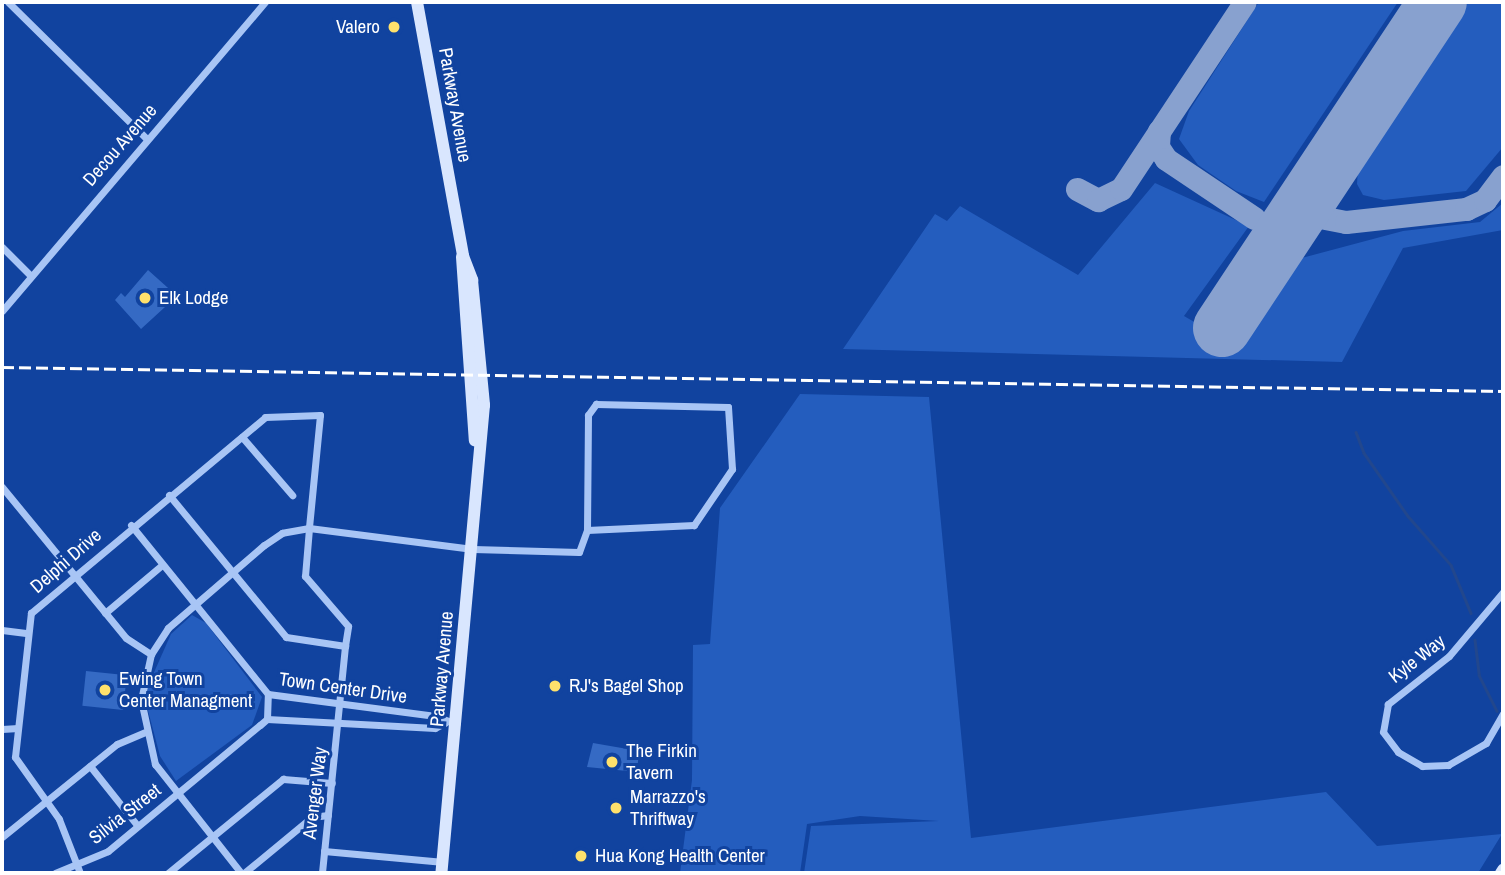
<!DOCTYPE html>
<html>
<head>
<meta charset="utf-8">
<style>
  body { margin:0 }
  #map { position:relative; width:1505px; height:875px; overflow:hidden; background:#11439f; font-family:"Archivo Narrow",sans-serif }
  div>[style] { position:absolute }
  .green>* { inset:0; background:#245dbe }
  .stream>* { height:2.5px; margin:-1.25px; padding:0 1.25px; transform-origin:1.25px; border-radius:1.25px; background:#22478d }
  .taxiway>* { height:23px; margin:-11.5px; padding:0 11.5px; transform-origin:11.5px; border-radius:11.5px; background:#88a1cf }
  .runway>* { height:58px; margin:-29px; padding:0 29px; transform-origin:29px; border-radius:29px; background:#88a1cf }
  .building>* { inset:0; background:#356ac4; transform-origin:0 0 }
  .street>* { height:7px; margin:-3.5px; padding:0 3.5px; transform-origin:3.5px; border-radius:3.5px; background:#a8c5f5 }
  .secondary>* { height:12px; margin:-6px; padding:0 6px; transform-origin:6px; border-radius:6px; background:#d9e6fe }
  .rail>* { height:2.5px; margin-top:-1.25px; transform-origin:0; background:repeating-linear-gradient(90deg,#fff 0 12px,transparent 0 17px) }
  .dots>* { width:19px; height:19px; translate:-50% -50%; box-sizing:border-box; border:4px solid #11439f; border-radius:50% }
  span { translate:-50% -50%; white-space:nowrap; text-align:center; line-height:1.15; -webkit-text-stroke:6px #11439f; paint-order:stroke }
  .poi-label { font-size:19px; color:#fff }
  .right { translate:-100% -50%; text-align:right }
  .left { translate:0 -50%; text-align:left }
  .street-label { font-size:19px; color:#fff }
  .frame { position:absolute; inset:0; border:4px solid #fff; pointer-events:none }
</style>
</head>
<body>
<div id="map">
  <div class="green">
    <div style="clip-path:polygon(1259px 2px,1398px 2px,1264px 202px,1236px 191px,1198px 165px,1179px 139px,1189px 111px)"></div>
    <div style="clip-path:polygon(1468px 2px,1503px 2px,1503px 147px,1466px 191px,1384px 200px,1363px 195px,1357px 184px,1358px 168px)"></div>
    <div style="clip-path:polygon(1155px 183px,1249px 226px,1184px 316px,1239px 348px,1298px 259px,1403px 231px,1480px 222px,1503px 203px,1503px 230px,1403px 248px,1342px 362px,843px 349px,935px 214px,947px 221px,960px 206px,1078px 275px)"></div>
    <div style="clip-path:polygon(800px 394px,929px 397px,971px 838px,1326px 792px,1377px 846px,1502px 834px,1478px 873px,804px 873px,811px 826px,939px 821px,860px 816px,807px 824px,800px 873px,680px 873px,692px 780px,693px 645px,710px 644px,720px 508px)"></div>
    <div style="clip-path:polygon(192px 615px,206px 623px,262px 697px,252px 725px,176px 781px,160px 756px,146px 703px,148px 686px,171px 634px)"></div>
  </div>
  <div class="stream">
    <div style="left:1356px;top:432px;width:22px;rotate:69deg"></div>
    <div style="left:1364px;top:453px;width:77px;rotate:55.1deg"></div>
    <div style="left:1408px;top:516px;width:65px;rotate:48.7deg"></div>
    <div style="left:1451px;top:565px;width:52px;rotate:67.4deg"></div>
    <div style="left:1475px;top:640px;width:35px;rotate:83deg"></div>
    <div style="left:1479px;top:675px;width:40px;rotate:63.4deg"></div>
    <div style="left:1503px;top:726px;width:1px;rotate:90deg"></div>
  </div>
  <div class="taxiway">
    <div style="left:1159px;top:131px;width:16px;rotate:94deg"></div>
    <div style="left:1158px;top:147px;width:14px;rotate:56deg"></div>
    <div style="left:1166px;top:159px;width:106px;rotate:33.8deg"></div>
    <div style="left:1077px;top:189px;width:24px;rotate:28deg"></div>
    <div style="left:1098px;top:200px;width:25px;rotate:-26deg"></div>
    <div style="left:1121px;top:189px;width:224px;rotate:-56.5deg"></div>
    <div style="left:1325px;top:218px;width:21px;rotate:11deg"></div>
    <div style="left:1346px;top:222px;width:121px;rotate:-6.2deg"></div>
    <div style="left:1466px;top:209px;width:21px;rotate:-25deg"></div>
    <div style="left:1485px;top:200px;width:30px;rotate:-53deg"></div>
  </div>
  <div class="runway">
    <div style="left:1222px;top:328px;width:391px;rotate:-56.5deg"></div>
  </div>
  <div class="building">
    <div style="clip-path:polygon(148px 270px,177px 296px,141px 329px,115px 300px,121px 293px,125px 297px)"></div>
    <div style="left:86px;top:671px;width:41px;height:35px;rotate:6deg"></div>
    <div style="clip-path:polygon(593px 743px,639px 751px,637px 772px,587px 767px)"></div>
  </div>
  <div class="street">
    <div style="left:8px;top:2px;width:194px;rotate:44.6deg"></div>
    <div style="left:2px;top:247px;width:41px;rotate:45deg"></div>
    <div style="left:2px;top:311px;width:406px;rotate:-49.6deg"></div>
    <div style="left:242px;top:437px;width:77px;rotate:49.2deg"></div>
    <div style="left:2px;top:487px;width:195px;rotate:50.6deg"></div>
    <div style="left:126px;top:638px;width:30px;rotate:33deg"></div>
    <div style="left:169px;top:495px;width:184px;rotate:50.5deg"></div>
    <div style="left:286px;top:637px;width:60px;rotate:8.7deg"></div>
    <div style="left:345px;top:646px;width:228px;rotate:95.8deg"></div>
    <div style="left:131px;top:525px;width:218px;rotate:51deg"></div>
    <div style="left:1503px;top:592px;width:84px;rotate:130.2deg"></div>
    <div style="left:1449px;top:656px;width:78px;rotate:141.8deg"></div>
    <div style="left:1388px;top:704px;width:28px;rotate:100deg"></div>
    <div style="left:1383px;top:732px;width:25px;rotate:53deg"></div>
    <div style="left:1398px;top:752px;width:28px;rotate:30deg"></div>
    <div style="left:1422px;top:766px;width:26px;rotate:-2deg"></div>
    <div style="left:1448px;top:765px;width:44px;rotate:-30.1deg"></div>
    <div style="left:1486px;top:743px;width:34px;rotate:-60deg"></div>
    <div style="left:105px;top:613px;width:75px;rotate:-40.1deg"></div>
    <div style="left:2px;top:630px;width:26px;rotate:7deg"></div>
    <div style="left:345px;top:646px;width:20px;rotate:-81deg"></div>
    <div style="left:348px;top:626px;width:66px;rotate:-130.7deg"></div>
    <div style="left:305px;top:576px;width:48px;rotate:-85.2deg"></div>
    <div style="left:309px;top:528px;width:165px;rotate:7.3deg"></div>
    <div style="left:473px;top:549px;width:106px;rotate:1.6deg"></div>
    <div style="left:579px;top:552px;width:23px;rotate:-70deg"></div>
    <div style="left:587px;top:530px;width:115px;rotate:-89.5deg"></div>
    <div style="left:588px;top:415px;width:14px;rotate:-54deg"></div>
    <div style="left:596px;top:404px;width:132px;rotate:1.3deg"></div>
    <div style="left:728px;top:407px;width:62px;rotate:86.3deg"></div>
    <div style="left:732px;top:469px;width:68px;rotate:124.2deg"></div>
    <div style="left:694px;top:525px;width:107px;rotate:177.3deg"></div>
    <div style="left:268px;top:694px;width:169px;rotate:7.5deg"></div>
    <div style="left:436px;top:716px;width:22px;rotate:22deg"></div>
    <div style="left:267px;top:719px;width:168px;rotate:3.1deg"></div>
    <div style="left:435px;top:728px;width:11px;rotate:-27deg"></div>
    <div style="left:2px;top:729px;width:16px;rotate:-4deg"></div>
    <div style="left:90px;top:766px;width:75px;rotate:51.5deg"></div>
    <div style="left:2px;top:837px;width:148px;rotate:-39deg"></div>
    <div style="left:117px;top:744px;width:30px;rotate:-23deg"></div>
    <div style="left:324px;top:851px;width:120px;rotate:5.3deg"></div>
    <div style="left:55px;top:873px;width:57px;rotate:-22.5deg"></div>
    <div style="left:108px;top:851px;width:197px;rotate:-39.7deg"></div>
    <div style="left:260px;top:725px;width:9px;rotate:-41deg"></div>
    <div style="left:267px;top:719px;width:25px;rotate:-88deg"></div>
    <div style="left:80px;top:873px;width:58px;rotate:-111.3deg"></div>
    <div style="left:59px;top:819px;width:76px;rotate:-125.4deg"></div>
    <div style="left:15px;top:757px;width:145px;rotate:-83.7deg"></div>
    <div style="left:31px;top:613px;width:305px;rotate:-39.9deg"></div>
    <div style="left:265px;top:417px;width:55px;rotate:-2.1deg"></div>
    <div style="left:320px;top:415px;width:114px;rotate:95.6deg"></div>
    <div style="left:309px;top:528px;width:27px;rotate:170deg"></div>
    <div style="left:282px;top:533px;width:22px;rotate:146deg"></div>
    <div style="left:264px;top:545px;width:127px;rotate:139.2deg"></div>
    <div style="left:168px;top:628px;width:31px;rotate:123deg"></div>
    <div style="left:151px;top:654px;width:47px;rotate:102.3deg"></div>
    <div style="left:141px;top:700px;width:66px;rotate:77.7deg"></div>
    <div style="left:155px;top:764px;width:139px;rotate:51.7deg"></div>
    <div style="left:168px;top:873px;width:149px;rotate:-39.3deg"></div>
    <div style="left:283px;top:779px;width:49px;rotate:4.7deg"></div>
    <div style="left:244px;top:873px;width:88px;rotate:-39.5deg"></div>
    <div style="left:312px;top:817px;width:16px;rotate:-7deg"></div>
  </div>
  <div class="secondary">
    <div style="left:417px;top:2px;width:258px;rotate:79.7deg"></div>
    <div style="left:463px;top:256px;width:26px;rotate:69deg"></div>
    <div style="left:472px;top:280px;width:126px;rotate:84.5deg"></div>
    <div style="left:484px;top:405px;width:470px;rotate:95.2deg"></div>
    <div style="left:462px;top:257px;width:184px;rotate:86deg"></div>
    <div style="left:1501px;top:873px;width:4px;rotate:-56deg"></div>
  </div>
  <div class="rail">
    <div style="left:2px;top:367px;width:1501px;rotate:0.92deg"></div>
  </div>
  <div class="dots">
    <div style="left:394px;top:27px;background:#ffe16c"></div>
    <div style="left:145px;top:298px;background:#ffe16c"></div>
    <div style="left:555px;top:686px;background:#ffe16c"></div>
    <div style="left:105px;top:690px;background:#ffe16c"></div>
    <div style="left:612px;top:762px;background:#ffe16c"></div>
    <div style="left:616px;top:808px;background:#ffe16c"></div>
    <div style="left:581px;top:856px;background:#ffe16c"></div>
  </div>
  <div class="poi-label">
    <span class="right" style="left:380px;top:27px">Valero</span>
    <span class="left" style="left:159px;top:298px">Elk Lodge</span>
    <span class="left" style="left:119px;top:690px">Ewing Town<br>Center Managment</span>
    <span class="left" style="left:569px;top:686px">RJ's Bagel Shop</span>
    <span class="left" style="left:626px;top:762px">The Firkin<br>Tavern</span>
    <span class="left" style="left:630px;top:808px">Marrazzo's<br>Thriftway</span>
    <span class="left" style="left:595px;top:856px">Hua Kong Health Center</span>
  </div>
  <div class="street-label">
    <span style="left:455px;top:105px;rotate:80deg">Parkway Avenue</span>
    <span style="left:120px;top:145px;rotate:-49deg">Decou Avenue</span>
    <span style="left:66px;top:561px;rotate:-41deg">Delphi Drive</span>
    <span style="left:1417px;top:659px;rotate:-38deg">Kyle Way</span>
    <span style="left:442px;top:669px;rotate:-85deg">Parkway Avenue</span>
    <span style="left:343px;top:688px;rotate:8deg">Town Center Drive</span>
    <span style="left:315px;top:793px;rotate:-83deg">Avenger Way</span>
    <span style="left:125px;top:814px;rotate:-38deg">Silvia Street</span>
  </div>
  <div class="frame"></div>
</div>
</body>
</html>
